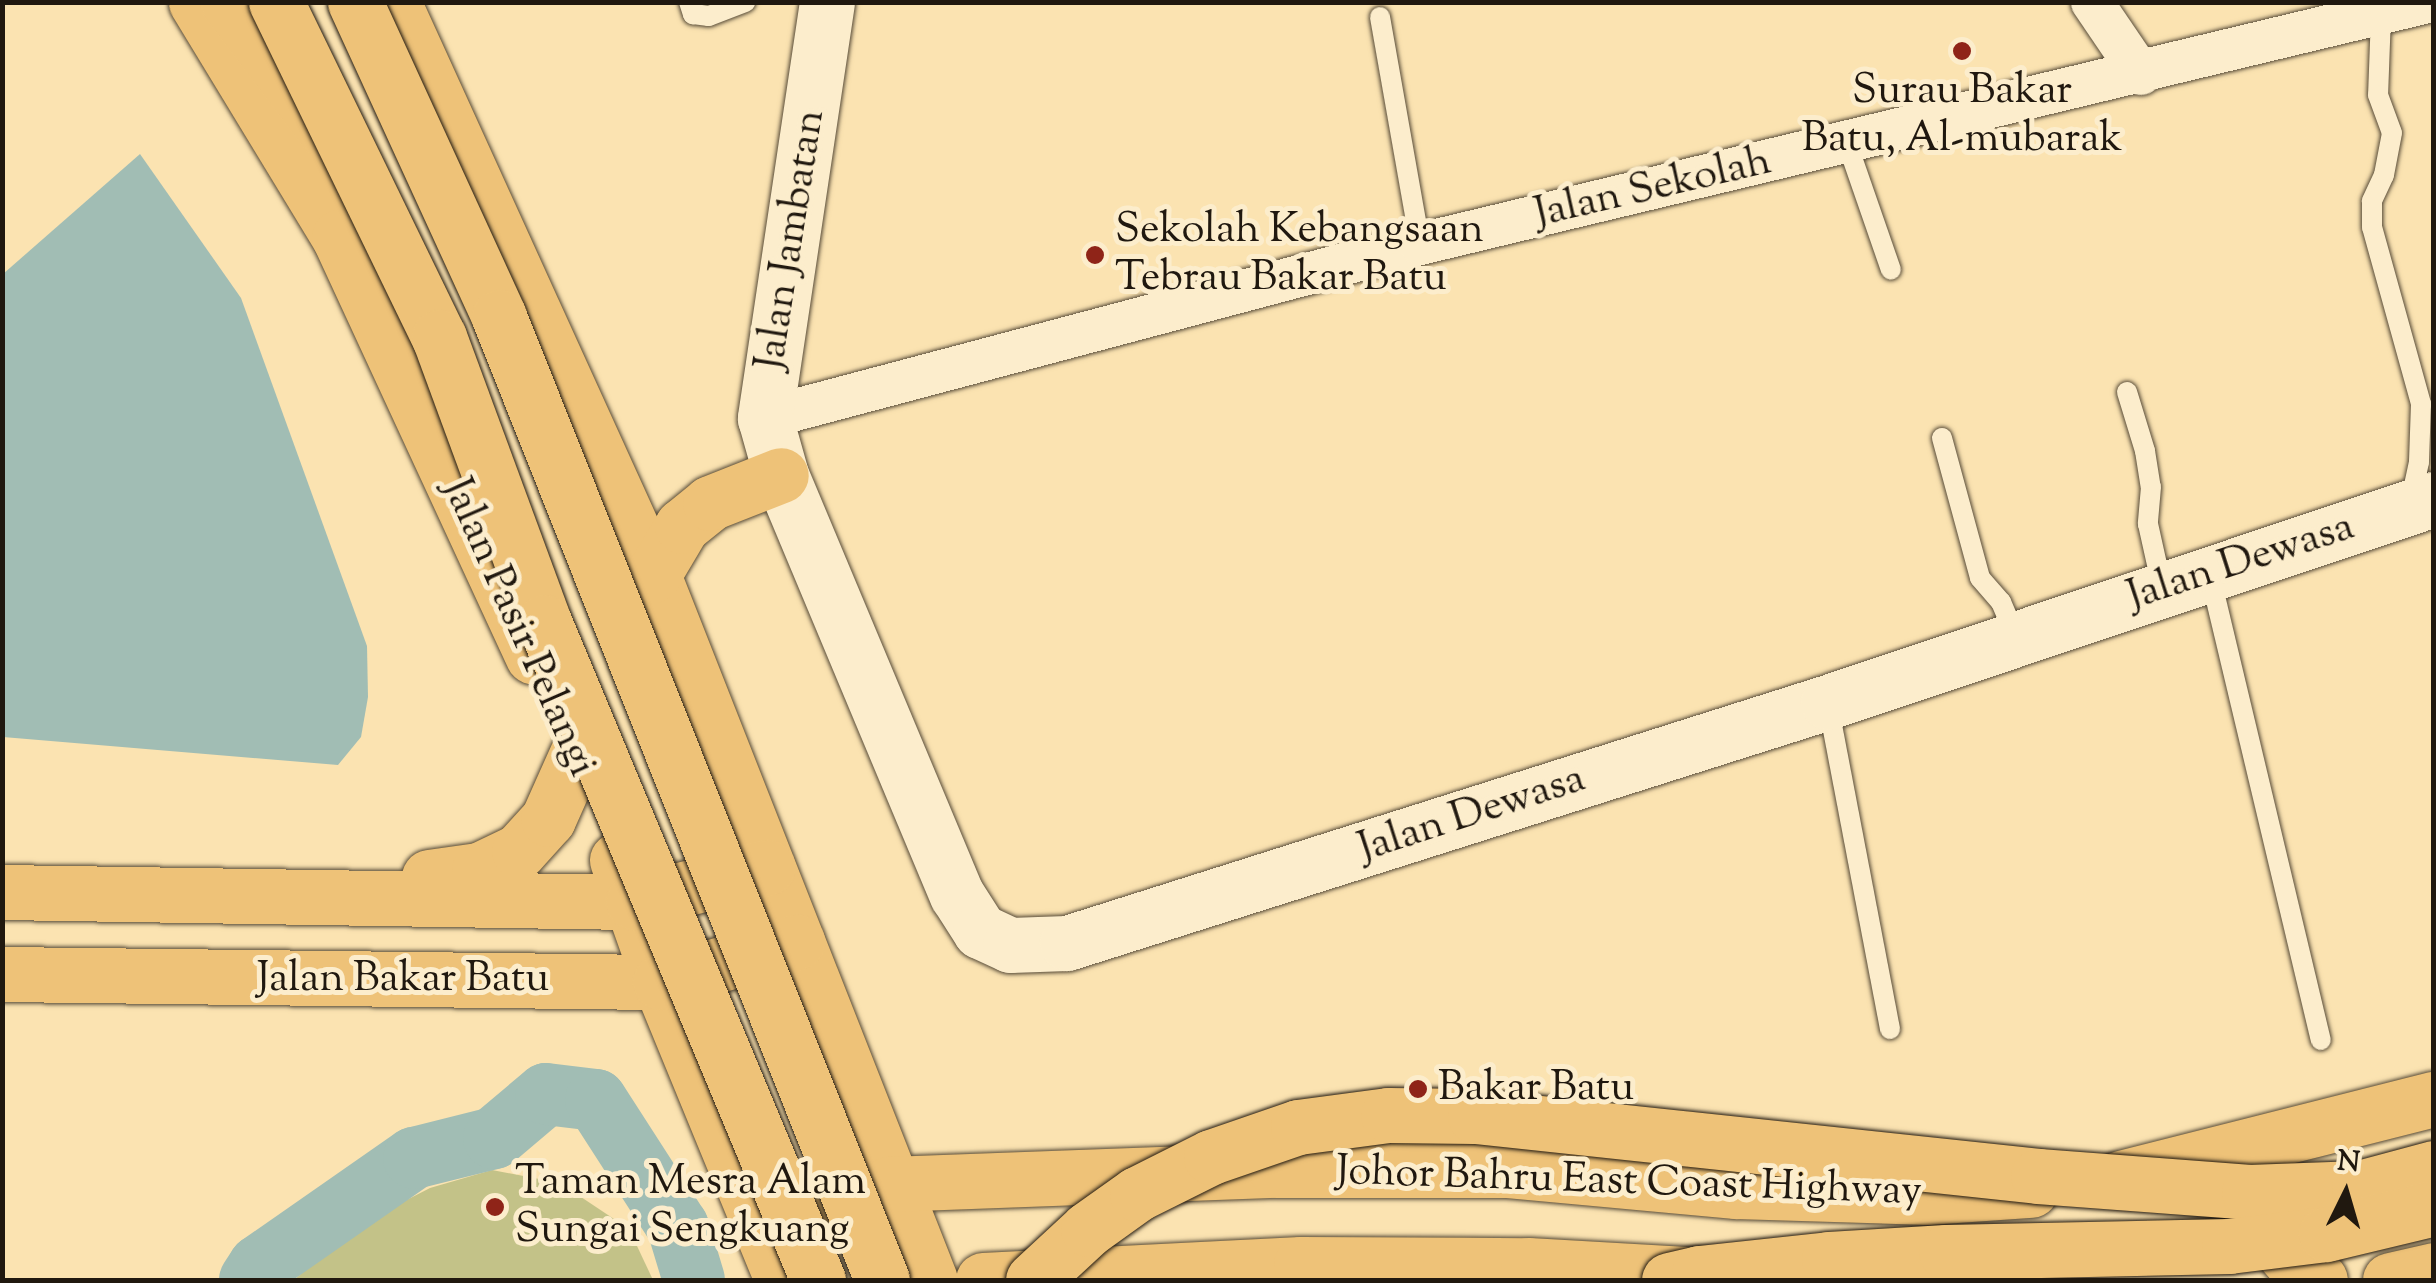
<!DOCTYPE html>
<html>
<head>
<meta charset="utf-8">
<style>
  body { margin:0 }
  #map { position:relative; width:2436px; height:1283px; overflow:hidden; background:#fbe3b1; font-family:"Sorts Mill Goudy",serif }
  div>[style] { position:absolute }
  .green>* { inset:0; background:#c3c288 }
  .water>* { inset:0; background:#a1bdb4 }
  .river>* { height:62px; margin:-31px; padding:0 31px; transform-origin:31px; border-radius:31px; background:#a1bdb4 }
  .roads { filter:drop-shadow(0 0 2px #574b38) drop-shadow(0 0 2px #574b38) }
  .lane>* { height:20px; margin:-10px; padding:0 10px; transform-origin:10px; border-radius:10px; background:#fcedcc }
  .street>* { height:42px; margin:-21px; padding:0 21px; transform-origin:21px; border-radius:21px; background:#fcedcc }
  .secondary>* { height:55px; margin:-27.5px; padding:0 27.5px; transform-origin:27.5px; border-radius:27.5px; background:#fcedcc }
  .primary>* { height:55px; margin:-27.5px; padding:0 27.5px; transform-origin:27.5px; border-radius:27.5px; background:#eec278 }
  .highway>* { height:55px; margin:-27.5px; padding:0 27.5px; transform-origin:27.5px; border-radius:27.5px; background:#eec278 }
  .bridges { filter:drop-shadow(0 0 2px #20180f) drop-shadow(0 0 2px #20180f) }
  .highway-bridge>* { height:55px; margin:-27.5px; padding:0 27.5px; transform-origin:27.5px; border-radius:27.5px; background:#eec278 }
  .dots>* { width:28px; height:28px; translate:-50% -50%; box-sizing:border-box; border:5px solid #fcedcc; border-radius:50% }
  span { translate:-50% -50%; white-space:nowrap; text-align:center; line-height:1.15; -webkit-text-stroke:10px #fcedcc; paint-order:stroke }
  .poi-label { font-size:42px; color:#20180f }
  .left { translate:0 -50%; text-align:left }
  .street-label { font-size:42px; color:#20180f }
  .frame { position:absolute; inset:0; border:5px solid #20180f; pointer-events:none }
  .north { position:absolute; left:2296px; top:1143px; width:100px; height:100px; -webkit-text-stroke:8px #fcedcc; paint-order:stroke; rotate:5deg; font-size:28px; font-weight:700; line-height:40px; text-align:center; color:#20180f }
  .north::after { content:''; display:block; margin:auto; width:35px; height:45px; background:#20180f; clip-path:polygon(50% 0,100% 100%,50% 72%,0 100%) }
</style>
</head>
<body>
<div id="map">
  <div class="green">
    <div style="clip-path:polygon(492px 1170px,560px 1183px,629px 1229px,653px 1280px,294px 1280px,356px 1226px,430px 1188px)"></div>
  </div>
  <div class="water">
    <div style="clip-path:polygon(140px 154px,241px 298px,367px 646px,368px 697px,361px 737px,338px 765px,3px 737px,3px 274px)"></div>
  </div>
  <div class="river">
    <div style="left:250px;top:1280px;width:17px;rotate:-57deg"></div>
    <div style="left:259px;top:1266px;width:189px;rotate:-34.9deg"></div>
    <div style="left:414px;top:1158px;width:82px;rotate:-14deg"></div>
    <div style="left:494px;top:1138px;width:68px;rotate:-40.2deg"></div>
    <div style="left:546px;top:1094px;width:50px;rotate:6.8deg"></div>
    <div style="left:596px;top:1100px;width:151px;rotate:57.2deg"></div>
    <div style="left:678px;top:1227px;width:55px;rotate:73.2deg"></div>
  </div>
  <div class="roads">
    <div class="lane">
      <div style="left:689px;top:2px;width:13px;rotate:72deg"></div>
      <div style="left:693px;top:14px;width:16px;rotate:7deg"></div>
      <div style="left:709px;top:16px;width:39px;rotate:-21deg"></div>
      <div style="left:2381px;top:15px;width:80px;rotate:92.1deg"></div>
      <div style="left:2378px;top:95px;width:40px;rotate:69.8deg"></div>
      <div style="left:2392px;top:133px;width:43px;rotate:100.8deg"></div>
      <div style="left:2384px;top:175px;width:29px;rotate:115deg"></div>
      <div style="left:2372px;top:201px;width:26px;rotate:90deg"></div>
      <div style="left:2372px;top:227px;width:184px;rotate:74.5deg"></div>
      <div style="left:2421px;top:404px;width:58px;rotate:92deg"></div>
      <div style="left:2419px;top:462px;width:38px;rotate:102deg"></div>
      <div style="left:1380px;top:17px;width:230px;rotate:80deg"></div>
      <div style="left:1847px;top:143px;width:134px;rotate:70.9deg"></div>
      <div style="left:2127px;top:392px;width:62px;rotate:73deg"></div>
      <div style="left:2145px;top:451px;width:36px;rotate:81deg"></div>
      <div style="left:2151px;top:487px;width:37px;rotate:95deg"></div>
      <div style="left:2148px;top:524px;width:65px;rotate:77.5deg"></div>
      <div style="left:1942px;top:438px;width:145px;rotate:74.8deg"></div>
      <div style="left:1980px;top:578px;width:32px;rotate:49deg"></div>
      <div style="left:2001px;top:602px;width:39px;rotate:67deg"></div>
      <div style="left:2210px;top:575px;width:478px;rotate:76.6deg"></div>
      <div style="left:1828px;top:704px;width:331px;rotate:79.2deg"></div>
    </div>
    <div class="street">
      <div style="left:2092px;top:2px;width:87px;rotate:55.8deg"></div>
      <div style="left:765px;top:418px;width:678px;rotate:-14.88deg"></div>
      <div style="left:1420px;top:244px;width:1037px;rotate:-13.5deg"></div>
    </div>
    <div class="secondary">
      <div style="left:827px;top:2px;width:421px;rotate:98.5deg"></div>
      <div style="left:765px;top:418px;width:59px;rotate:74.3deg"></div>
      <div style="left:781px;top:475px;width:455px;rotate:67.3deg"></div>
      <div style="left:957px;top:895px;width:43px;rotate:57.4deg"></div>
      <div style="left:980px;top:931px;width:33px;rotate:25deg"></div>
      <div style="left:1010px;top:945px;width:57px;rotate:-2deg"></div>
      <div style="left:1067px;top:943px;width:798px;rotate:-17.57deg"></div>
      <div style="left:1828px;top:702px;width:639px;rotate:-18.52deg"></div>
    </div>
    <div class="primary">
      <div style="left:196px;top:2px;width:275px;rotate:58.7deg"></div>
      <div style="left:339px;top:237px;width:462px;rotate:65.2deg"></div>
      <div style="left:393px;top:2px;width:629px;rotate:65.59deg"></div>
      <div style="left:653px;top:575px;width:757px;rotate:68.55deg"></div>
      <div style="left:653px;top:575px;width:57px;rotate:-59.4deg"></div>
      <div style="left:682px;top:526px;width:36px;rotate:-39deg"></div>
      <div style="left:710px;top:503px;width:76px;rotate:-21.5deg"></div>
      <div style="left:617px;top:860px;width:129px;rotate:70.6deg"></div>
      <div style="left:660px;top:982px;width:322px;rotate:67.7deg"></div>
      <div style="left:429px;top:877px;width:50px;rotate:-8deg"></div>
      <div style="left:479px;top:870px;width:44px;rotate:-25.4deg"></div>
      <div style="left:519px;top:851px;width:43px;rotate:-47.8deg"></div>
      <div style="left:548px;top:819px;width:71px;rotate:-66deg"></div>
      <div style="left:2px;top:892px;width:631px;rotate:0.91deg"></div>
      <div style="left:633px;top:902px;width:139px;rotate:-14.5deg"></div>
      <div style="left:2px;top:974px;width:658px;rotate:0.7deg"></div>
      <div style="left:660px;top:982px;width:143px;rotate:-16.3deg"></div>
    </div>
    <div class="highway">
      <div style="left:228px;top:2px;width:161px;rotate:52.8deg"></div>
      <div style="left:2121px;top:1178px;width:323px;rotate:-14.2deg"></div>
      <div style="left:2267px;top:1197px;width:22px;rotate:87deg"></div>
      <div style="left:2268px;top:1219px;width:29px;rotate:70deg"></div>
      <div style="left:2278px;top:1246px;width:28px;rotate:49deg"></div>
      <div style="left:2296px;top:1267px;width:27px;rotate:28deg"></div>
      <div style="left:758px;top:1219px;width:136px;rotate:-15deg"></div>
      <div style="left:889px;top:1184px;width:387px;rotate:-2.1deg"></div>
      <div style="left:1276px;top:1170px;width:232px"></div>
      <div style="left:1508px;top:1170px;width:229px;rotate:5.3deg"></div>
      <div style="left:1736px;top:1191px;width:191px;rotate:1.8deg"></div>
      <div style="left:1927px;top:1197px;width:104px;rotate:-3.9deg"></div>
      <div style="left:983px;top:1280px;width:318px;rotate:-2.9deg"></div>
      <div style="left:1301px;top:1264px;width:227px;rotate:0.3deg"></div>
      <div style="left:1528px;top:1265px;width:192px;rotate:3.3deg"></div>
      <div style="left:2390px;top:1280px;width:45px;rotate:-12.8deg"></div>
    </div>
  </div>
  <div class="bridges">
    <div class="highway-bridge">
      <div style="left:276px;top:2px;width:373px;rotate:64.1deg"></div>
      <div style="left:439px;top:337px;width:304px;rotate:69.8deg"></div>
      <div style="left:544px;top:622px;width:713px;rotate:67.39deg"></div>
      <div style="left:355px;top:2px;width:346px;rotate:65.4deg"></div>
      <div style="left:499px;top:317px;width:1036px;rotate:68.31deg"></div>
      <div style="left:1033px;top:1280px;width:75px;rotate:-42.8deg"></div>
      <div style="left:1088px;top:1229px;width:60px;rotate:-35.5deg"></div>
      <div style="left:1137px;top:1194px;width:83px;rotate:-26.6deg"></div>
      <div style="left:1211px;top:1157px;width:92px;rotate:-19deg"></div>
      <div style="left:1298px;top:1127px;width:91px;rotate:-7.6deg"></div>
      <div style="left:1388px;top:1115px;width:87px;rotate:0.7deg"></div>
      <div style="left:1475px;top:1116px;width:566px;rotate:6.08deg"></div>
      <div style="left:2038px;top:1176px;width:212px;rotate:4.3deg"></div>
      <div style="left:2249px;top:1192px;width:110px;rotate:-2.1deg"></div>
      <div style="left:2359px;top:1188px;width:78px;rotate:-14.9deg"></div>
      <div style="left:1669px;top:1280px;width:31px;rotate:-13deg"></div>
      <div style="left:1699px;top:1273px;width:131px;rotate:-6.1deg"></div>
      <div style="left:1829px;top:1259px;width:117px;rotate:-3.4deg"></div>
      <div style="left:1946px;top:1252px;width:283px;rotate:-1.2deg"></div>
      <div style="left:2229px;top:1246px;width:98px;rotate:-7.1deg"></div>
      <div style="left:2326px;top:1234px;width:111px;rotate:-13.5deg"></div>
    </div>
  </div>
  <div class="dots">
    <div style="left:1962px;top:51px;background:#8f2418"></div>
    <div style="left:1095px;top:255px;background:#8f2418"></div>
    <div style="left:1418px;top:1089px;background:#8f2418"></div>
    <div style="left:495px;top:1207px;background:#8f2418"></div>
  </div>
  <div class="poi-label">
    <span style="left:1962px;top:116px">Surau Bakar<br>Batu, Al-mubarak</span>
    <span class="left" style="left:1115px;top:255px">Sekolah Kebangsaan<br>Tebrau Bakar Batu</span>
    <span class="left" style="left:1438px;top:1089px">Bakar Batu</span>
    <span class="left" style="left:515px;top:1207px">Taman Mesra Alam<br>Sungai Sengkuang</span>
  </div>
  <div class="street-label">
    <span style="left:1653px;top:189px;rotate:-13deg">Jalan Sekolah</span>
    <span style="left:792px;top:240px;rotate:-81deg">Jalan Jambatan</span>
    <span style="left:2241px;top:563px;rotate:-18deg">Jalan Dewasa</span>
    <span style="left:518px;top:628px;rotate:66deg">Jalan Pasir Pelangi</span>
    <span style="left:1472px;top:815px;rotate:-18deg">Jalan Dewasa</span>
    <span style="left:403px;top:980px">Jalan Bakar Batu</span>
    <span style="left:1629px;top:1183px;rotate:2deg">Johor Bahru East Coast Highway</span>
  </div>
  <div class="frame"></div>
  <div class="north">N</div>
</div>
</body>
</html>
